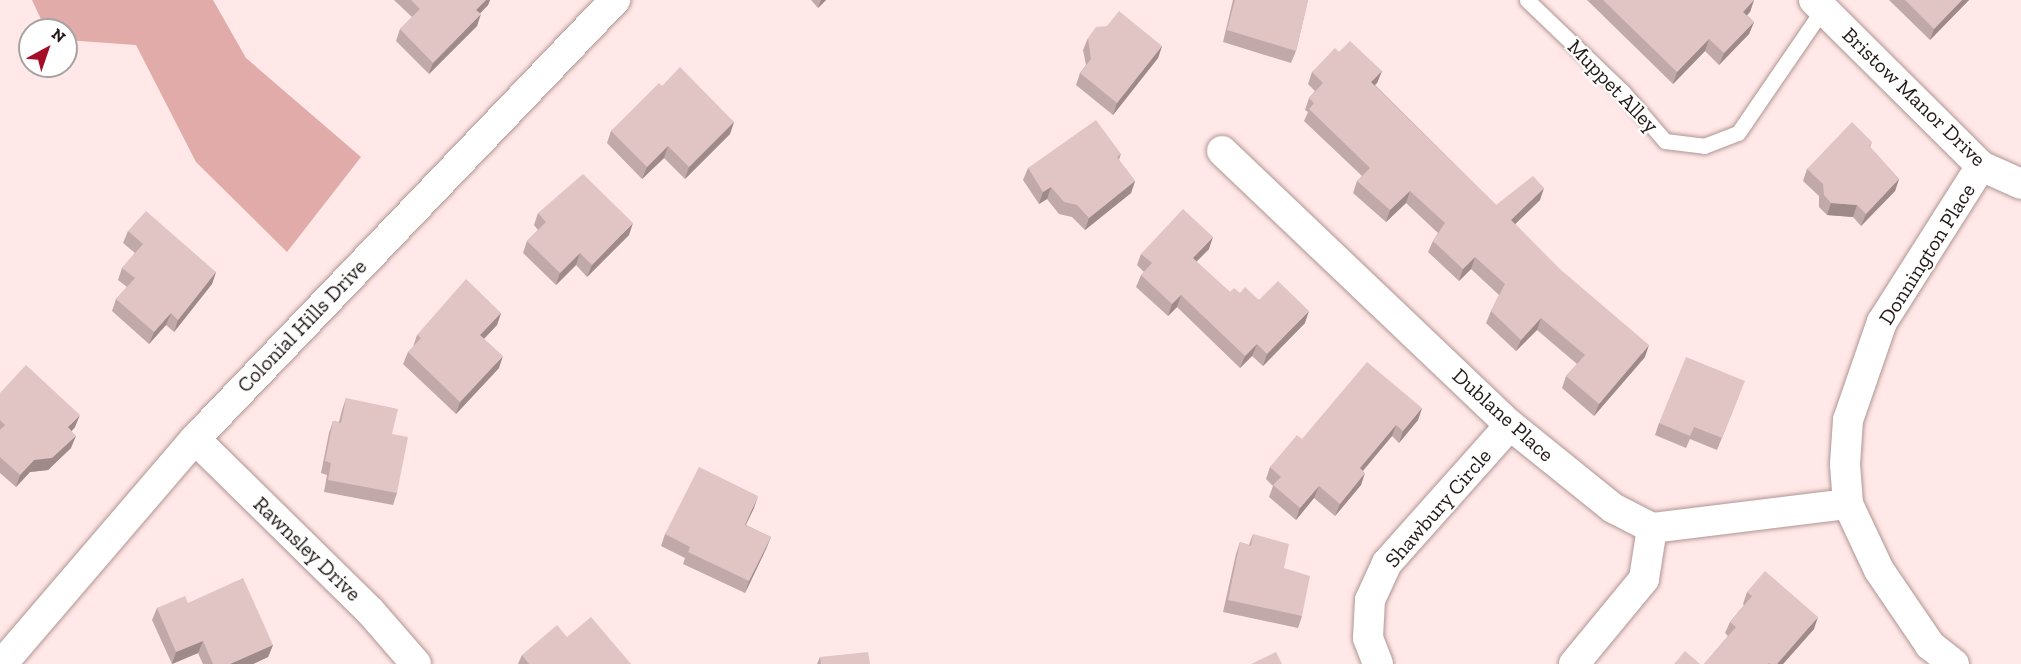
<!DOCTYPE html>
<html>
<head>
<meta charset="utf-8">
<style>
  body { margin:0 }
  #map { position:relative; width:2021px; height:664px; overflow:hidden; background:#ffe8e7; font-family:"Zilla Slab",serif }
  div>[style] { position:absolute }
  .green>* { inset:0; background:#e0aba9 }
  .roads { filter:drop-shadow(0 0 2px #b09594) drop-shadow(0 0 2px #b09594) }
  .lane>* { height:15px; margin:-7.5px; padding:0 7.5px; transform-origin:7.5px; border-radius:7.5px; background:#fff }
  .street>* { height:30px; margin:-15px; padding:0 15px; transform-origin:15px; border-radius:15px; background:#fff }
  .wall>* { inset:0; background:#c1a9a9 }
  .shaded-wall>* { inset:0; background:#9d8a89 }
  .building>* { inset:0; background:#e0c5c4 }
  span { translate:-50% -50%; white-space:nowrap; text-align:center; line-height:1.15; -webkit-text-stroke:4.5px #fff; paint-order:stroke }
  .street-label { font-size:21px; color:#211817 }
  .north { position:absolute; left:18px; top:18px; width:60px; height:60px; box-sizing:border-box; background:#fff; border:2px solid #a6a3a2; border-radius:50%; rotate:40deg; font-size:16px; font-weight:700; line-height:24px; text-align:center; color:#211817 }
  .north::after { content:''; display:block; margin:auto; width:21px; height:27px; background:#a60d29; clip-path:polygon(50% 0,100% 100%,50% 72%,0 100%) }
</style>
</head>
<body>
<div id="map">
  <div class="green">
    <div style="clip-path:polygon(32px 0,213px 0,246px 58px,361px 157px,287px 252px,196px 162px,136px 45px,66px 40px,66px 30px,46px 30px)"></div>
  </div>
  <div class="roads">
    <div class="lane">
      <div style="left:1527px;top:0;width:132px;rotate:43.8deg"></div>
      <div style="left:1622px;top:91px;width:66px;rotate:49.3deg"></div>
      <div style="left:1665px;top:141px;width:39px;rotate:7deg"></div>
      <div style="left:1704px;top:146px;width:36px;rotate:-21deg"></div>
      <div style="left:1738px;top:133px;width:150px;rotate:-55.6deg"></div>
    </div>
    <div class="street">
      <div style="left:1814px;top:0;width:235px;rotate:44.8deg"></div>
      <div style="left:1981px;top:166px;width:44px;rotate:24.2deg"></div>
      <div style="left:1222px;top:151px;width:398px;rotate:43.6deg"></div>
      <div style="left:1510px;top:425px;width:132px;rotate:38.9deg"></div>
      <div style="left:1613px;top:508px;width:44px;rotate:27.1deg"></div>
      <div style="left:1652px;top:528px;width:197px;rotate:-7deg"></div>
      <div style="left:195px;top:439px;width:245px;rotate:44.5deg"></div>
      <div style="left:370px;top:611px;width:70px;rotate:49deg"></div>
      <div style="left:2px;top:664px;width:296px;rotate:-49.4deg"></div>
      <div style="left:195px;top:439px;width:608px;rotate:-46.27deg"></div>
      <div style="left:1378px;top:664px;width:28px;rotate:-111deg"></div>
      <div style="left:1368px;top:638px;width:38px;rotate:-87deg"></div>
      <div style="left:1370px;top:600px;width:41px;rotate:-65.3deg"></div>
      <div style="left:1387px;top:563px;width:185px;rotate:-48.3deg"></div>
      <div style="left:1574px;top:664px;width:110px;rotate:-50.5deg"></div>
      <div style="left:1644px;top:579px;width:52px;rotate:-81.1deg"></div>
      <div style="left:1954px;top:664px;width:31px;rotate:-142deg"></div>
      <div style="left:1930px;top:645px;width:91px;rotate:-124.2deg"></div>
      <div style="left:1879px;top:570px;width:73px;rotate:-115.2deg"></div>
      <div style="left:1848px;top:504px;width:40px;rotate:-94.3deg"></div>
      <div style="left:1845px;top:464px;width:44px;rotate:-86.1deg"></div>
      <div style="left:1848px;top:420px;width:104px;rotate:-70.9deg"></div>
      <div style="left:1882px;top:322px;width:185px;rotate:-57.6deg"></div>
    </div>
  </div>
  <div class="wall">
    <div style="clip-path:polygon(394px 0,490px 0,488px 5px,480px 13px,477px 26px,429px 74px,396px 41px,400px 29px,412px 17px)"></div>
    <div style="clip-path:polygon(811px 0,826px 0,818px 8px)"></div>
    <div style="clip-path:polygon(1233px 0,1308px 0,1296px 51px,1291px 63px,1223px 42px)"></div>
    <div style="clip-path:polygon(1587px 0,1754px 0,1750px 12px,1747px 15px,1754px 22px,1749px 34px,1719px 65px,1705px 51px,1673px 84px)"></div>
    <div style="clip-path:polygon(1889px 0,1969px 0,1930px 40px)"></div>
    <div style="clip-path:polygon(1088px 38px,1162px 46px,1158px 58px,1113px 115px,1076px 85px,1080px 73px,1086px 65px,1083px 50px)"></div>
    <div style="clip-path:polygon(1339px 52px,1382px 71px,1377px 83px,1375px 85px,1496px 205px,1540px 200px,1515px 224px,1645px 357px,1594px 416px,1562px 388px,1566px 376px,1577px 364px,1537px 330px,1516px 351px,1486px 323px,1491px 311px,1499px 295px,1471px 269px,1459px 281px,1428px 252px,1433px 241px,1438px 233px,1406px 203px,1386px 222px,1353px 193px,1357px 181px,1362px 176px,1304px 121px,1308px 112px,1305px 110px,1309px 98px,1315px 91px,1308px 84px,1312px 72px)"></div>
    <div style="clip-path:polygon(662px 86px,734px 122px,730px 134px,685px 179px,664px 158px,642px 179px,607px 143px,611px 131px)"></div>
    <div style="clip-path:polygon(1872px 142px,1870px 147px,1899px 179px,1895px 191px,1861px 226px,1853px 217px,1827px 215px,1819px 207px,1819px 196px,1803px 181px,1807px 169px)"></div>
    <div style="clip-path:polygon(1121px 154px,1119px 160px,1135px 181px,1131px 193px,1085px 230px,1072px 217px,1059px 214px,1047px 199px,1039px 204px,1023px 180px,1028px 168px)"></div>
    <div style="clip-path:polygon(538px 213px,629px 235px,587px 277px,576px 265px,556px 285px,523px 253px,527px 241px,538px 230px,534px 225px)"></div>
    <div style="clip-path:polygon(128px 231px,216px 272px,212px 284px,174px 332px,166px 325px,149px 344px,112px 311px,116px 299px,127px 287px,118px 280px,122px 268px,135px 253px,123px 243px)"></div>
    <div style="clip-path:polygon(1209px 249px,1196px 262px,1230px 292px,1240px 293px,1259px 300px,1305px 323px,1263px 366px,1252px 356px,1240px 368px,1177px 307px,1168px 316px,1136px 287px,1141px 275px,1144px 272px,1137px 265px,1141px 254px)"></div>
    <div style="clip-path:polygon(501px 313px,497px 325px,484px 339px,499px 368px,456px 414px,403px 364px,408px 352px,413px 347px,417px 335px)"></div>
    <div style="clip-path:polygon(0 393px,75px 427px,72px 431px,71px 448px,48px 470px,30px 472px,16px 487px,0 473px)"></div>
    <div style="clip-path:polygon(1740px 393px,1717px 450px,1690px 439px,1686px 448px,1655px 435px,1659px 423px)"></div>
    <div style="clip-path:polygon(346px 398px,392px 434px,397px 493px,393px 505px,324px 492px,327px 475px,321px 473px,329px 433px,333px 421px,339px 422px,342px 410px)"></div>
    <div style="clip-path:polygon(1422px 408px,1418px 420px,1399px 443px,1392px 436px,1363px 471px,1361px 485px,1335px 516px,1314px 498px,1296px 520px,1269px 497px,1273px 486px,1266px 479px,1270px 467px,1302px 439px)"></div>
    <div style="clip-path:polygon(754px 508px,746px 525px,771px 537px,766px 549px,745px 593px,683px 564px,685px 558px,661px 546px,665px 534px)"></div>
    <div style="clip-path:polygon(1253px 534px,1284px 568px,1302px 616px,1298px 628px,1223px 612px,1236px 554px,1240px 542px,1249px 545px)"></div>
    <div style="clip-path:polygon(1747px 592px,1814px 629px,1783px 664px,1704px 664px,1728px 636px,1725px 633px,1730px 622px,1744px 605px,1743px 604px)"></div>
    <div style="clip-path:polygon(188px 603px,273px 645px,268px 657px,253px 664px,203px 664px,198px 653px,172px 664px,152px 620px,157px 608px)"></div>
    <div style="clip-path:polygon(522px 655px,631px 664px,518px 664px)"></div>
    <div style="clip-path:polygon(820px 657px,870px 664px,817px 664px)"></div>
  </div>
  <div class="shaded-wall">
    <div style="clip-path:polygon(486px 0,490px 0,488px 5px,472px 22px,476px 10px)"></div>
    <div style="clip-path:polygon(821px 0,826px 0,818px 8px)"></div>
    <div style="clip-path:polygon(1754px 0,1750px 12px,1739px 24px,1743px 12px)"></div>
    <div style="clip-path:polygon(1962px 0,1969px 0,1930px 40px,1934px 29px)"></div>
    <div style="clip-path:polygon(481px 14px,477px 26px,429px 74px,433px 63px)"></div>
    <div style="clip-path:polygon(1754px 22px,1749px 34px,1719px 65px,1724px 53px)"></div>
    <div style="clip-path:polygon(1709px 39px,1705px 51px,1673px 84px,1677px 72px)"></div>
    <div style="clip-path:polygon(1162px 46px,1158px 58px,1113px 115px,1117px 103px)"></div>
    <div style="clip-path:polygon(1382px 71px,1377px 83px,1367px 93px,1371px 82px)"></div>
    <div style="clip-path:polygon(734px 122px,730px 134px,685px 179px,689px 167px)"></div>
    <div style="clip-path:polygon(668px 146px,664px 158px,642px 179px,647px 167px)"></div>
    <div style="clip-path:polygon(1899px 179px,1895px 191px,1861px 226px,1866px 214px)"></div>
    <div style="clip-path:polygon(1135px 181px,1131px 193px,1085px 230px,1089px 218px)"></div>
    <div style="clip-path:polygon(1051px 187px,1047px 199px,1039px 204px,1043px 192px)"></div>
    <div style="clip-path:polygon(1544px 188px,1540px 200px,1507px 232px,1511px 220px)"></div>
    <div style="clip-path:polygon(1410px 191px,1406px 203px,1386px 222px,1390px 210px)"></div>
    <div style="clip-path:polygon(1831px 203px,1857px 205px,1853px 217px,1827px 215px)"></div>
    <div style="clip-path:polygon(633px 223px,629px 235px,587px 277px,592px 265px)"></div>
    <div style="clip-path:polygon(1213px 237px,1209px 249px,1188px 270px,1193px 258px)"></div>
    <div style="clip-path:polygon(580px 253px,576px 265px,556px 285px,560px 273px)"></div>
    <div style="clip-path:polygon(1475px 257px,1471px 269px,1459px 281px,1463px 269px)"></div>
    <div style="clip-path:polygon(216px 272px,212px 284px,174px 332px,178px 320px)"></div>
    <div style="clip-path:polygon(1181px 295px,1177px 307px,1168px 316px,1172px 304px)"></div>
    <div style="clip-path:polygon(1309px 311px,1305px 323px,1263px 366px,1267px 354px)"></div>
    <div style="clip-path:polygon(171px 313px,166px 325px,149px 344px,154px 332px)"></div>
    <div style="clip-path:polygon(501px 313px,497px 325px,476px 347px,480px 335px)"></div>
    <div style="clip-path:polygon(1541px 318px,1537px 330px,1516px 351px,1521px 340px)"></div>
    <div style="clip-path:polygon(1257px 344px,1252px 356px,1240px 368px,1245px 356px)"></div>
    <div style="clip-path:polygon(1649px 345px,1645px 357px,1594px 416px,1599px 404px)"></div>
    <div style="clip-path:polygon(503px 356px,499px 368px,456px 414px,460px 402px)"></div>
    <div style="clip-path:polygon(1422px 408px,1418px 420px,1399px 443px,1403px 431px)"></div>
    <div style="clip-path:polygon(80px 415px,75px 427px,64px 439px,68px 427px)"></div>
    <div style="clip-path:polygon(1396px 425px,1392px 436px,1355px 480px,1360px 468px)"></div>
    <div style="clip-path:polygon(76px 436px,71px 448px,48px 470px,30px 472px,16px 487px,20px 475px,34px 460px)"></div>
    <div style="clip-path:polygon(1365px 473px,1361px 485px,1335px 516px,1340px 504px)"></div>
    <div style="clip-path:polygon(1319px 486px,1314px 498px,1296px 520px,1300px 508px)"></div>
    <div style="clip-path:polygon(758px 496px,754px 508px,740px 536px,745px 525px)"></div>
    <div style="clip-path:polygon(771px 537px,766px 549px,745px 593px,749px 581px)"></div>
    <div style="clip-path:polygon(1818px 617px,1814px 629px,1783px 664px,1777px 664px)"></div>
    <div style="clip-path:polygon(203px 641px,198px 653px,172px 664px,176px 652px)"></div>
    <div style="clip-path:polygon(273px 645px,268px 657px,253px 664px,230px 664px)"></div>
  </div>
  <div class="building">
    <div style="clip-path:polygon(411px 0,486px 0,476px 10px,481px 14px,433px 63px,400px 29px,420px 9px)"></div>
    <div style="clip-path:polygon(1235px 0,1308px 0,1296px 51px,1227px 30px)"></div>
    <div style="clip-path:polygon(1603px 0,1754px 0,1743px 12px,1754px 22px,1724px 53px,1709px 39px,1677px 72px)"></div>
    <div style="clip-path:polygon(1905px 0,1962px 0,1934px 29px)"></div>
    <div style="clip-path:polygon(1119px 11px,1162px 46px,1117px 103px,1080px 73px,1091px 59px,1088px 38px,1096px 27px,1107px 26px)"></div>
    <div style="clip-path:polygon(1350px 41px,1382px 71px,1371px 82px,1496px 205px,1533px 176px,1544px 188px,1511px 220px,1561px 270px,1649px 345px,1599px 404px,1566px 376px,1585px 355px,1541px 318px,1521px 340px,1491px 311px,1505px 284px,1475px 257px,1463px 269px,1433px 241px,1445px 223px,1410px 191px,1390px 210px,1357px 181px,1370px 168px,1309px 109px,1314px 103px,1309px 98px,1323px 83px,1312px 72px,1335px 48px,1339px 52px)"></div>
    <div style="clip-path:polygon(680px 67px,734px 122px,689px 167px,668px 146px,647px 167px,611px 131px,659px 83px,662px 86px)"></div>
    <div style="clip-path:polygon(1096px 120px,1121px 154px,1117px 157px,1135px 181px,1089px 218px,1077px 205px,1064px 202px,1051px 187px,1043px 192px,1028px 168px)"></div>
    <div style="clip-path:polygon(1852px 122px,1872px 142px,1869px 146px,1899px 179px,1866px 214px,1857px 205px,1831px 203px,1824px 195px,1823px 184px,1807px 169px)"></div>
    <div style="clip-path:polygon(583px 174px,633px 223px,592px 265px,580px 253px,560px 273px,527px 241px,546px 222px,538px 213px)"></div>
    <div style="clip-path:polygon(1183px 209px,1213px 237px,1193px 258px,1230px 292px,1234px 288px,1240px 293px,1245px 287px,1259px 300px,1278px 281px,1309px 311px,1267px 354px,1257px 344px,1245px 356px,1181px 295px,1172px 304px,1141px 275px,1152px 263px,1141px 254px)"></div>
    <div style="clip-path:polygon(146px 211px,216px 272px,178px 320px,171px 313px,154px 332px,116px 299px,135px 278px,122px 268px,143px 244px,128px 231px)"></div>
    <div style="clip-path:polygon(466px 279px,501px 313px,480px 335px,503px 356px,460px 402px,408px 352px,421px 338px,417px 335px)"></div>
    <div style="clip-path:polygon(1686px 357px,1745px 381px,1722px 438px,1694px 427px,1690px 436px,1659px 423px)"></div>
    <div style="clip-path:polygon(1367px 362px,1422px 408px,1403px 431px,1396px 425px,1360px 468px,1365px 473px,1340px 504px,1319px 486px,1300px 508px,1273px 485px,1281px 477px,1270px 467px,1297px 435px,1302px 439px)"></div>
    <div style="clip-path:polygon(26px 365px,80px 415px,68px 427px,76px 436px,52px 458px,34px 460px,20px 475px,0 457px,0 430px,5px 425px,0 420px,0 393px)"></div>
    <div style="clip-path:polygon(346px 398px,398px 409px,392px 434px,408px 437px,397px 493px,328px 480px,331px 463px,325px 461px,333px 421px,341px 423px)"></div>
    <div style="clip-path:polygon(699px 467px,758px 496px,745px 525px,771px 537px,749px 581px,688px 552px,690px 547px,665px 534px)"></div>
    <div style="clip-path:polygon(1253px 534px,1289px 544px,1284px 568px,1310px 576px,1302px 616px,1228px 600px,1240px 542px,1251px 546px)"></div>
    <div style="clip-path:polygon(1765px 571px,1818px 617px,1777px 664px,1771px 664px,1769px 663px,1768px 664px,1704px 664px,1736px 627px,1730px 622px,1752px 596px,1747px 592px)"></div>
    <div style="clip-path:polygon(243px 578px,273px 645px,230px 664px,213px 664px,203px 641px,176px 652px,157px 608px,185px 596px,188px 603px)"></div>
    <div style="clip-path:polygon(591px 617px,631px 664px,529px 664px,522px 655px,557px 625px,567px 637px)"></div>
    <div style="clip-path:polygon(1685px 651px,1700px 664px,1674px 664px)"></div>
    <div style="clip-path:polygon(868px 652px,870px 664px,821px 664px,820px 657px)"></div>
    <div style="clip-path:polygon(1276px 652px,1282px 664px,1251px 664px)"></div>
  </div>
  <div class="street-label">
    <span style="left:1613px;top:86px;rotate:46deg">Muppet Alley</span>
    <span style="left:1914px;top:97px;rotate:44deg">Bristow Manor Drive</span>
    <span style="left:1927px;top:254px;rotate:-58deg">Donnington Place</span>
    <span style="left:302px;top:326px;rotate:-46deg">Colonial Hills Drive</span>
    <span style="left:1503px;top:415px;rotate:42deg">Dublane Place</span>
    <span style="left:1438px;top:508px;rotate:-49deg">Shawbury Circle</span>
    <span style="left:307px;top:549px;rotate:44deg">Rawnsley Drive</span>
  </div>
  <div class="north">N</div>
</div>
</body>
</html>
